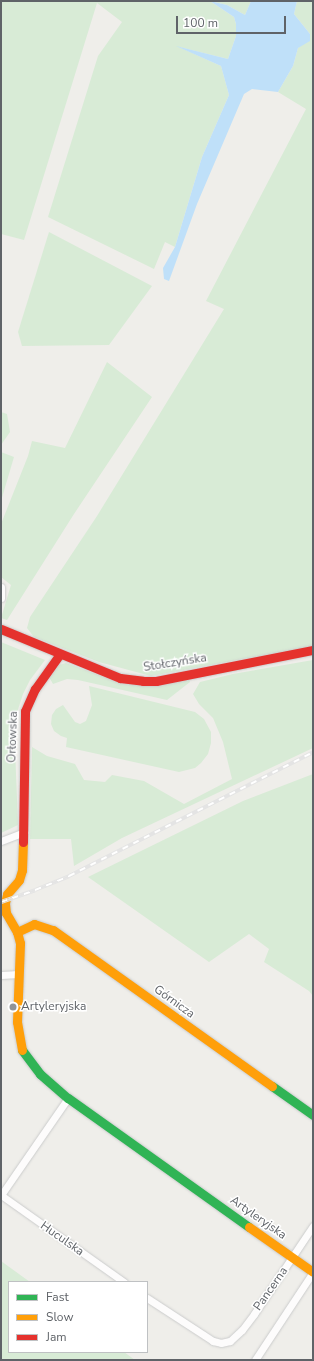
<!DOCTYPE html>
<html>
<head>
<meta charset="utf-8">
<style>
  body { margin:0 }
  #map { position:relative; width:314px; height:1361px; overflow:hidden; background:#efeeea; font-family:"Nunito Sans",sans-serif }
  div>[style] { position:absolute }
  .green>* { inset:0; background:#d8ebd6 }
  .water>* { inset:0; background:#bfe0f9 }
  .roads { filter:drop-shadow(0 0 1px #cbcccc) drop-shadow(0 0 1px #cbcccc) }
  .street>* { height:7px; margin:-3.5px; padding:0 3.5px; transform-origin:3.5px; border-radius:3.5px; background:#fdfcfc }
  .fast>* { height:9px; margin:-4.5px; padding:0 4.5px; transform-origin:4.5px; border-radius:4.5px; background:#30b455 }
  .slow>* { height:9px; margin:-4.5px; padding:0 4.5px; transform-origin:4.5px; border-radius:4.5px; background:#ff9f0a }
  .jam>* { height:9px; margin:-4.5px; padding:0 4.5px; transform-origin:4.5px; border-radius:4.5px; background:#e5322d }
  .rail>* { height:3.5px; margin-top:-1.75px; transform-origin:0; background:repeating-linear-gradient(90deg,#fff 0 6px,#e4e4e4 0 12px); box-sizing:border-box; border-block:1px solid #e4e4e4 }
  .dots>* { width:11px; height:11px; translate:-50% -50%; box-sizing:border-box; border:2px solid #fff; border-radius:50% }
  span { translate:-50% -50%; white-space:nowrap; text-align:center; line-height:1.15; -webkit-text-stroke:3px #fff; paint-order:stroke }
  .street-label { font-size:12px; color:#5f6368 }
  .poi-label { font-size:12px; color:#5f6368 }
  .left { translate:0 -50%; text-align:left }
  .frame { position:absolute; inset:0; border:2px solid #5f6368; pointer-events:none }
  .legend { position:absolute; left:8px; top:1281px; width:140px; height:72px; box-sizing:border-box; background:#fff; border:1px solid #bfc1c3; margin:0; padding:5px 7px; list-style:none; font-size:12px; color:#5f6368 }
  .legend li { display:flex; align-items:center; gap:8px; height:20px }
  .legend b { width:20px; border:1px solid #bfc1c3 }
  .scale { position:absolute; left:176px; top:16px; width:110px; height:18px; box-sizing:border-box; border:2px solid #5f6368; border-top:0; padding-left:5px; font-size:12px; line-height:14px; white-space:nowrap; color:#5f6368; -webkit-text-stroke:3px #fff; paint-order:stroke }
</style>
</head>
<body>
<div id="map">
  <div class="green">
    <div style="clip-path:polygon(1px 1px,251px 1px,245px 15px,227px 5px,210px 1px,234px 17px,236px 24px,236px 36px,228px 59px,179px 47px,221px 66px,229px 95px,202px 157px,175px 247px,165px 242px,154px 269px,48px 217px,98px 56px,122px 22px,97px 3px,24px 240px,1px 234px)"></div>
    <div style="clip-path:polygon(297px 1px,313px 1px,313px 646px,151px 676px,99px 662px,34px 637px,27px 628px,30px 617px,97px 516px,224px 309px,206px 301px,306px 109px,278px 92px,293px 66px,298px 48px,310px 34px,294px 14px)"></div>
    <div style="clip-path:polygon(49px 232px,152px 286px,109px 345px,22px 346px,18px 332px)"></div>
    <div style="clip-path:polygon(107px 362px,152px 397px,74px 514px,7px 620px,1px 618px,11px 585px,1px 577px,1px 524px,28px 456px,32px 441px,65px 448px)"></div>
    <div style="clip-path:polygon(1px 412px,7px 414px,10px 432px,1px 445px)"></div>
    <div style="clip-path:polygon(1px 452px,14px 457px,1px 501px)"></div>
    <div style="clip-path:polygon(1px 642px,45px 660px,30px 680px,23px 694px,14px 722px,18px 825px,1px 833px)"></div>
    <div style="clip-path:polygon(313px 660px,313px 748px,122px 838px,74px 866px,71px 839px,30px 839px,32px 747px,47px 756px,75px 764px,84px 780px,105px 782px,112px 775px,144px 781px,184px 804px,232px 779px,223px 742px,213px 718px,199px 704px,193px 694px,200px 682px,233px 674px)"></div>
    <div style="clip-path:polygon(66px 663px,123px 684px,154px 686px,189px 680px,190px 682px,167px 700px,78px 680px,67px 679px,53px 684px,49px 677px,59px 665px)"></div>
    <div style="clip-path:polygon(89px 686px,195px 712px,204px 719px,211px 732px,211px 743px,208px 754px,201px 763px,195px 768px,179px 772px,66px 747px,67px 738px,61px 736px,54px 731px,51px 724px,52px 715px,56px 709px,63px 705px,75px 722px,80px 724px,86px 721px,92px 705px)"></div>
    <div style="clip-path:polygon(313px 774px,313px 996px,309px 991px,264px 962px,269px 949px,249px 934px,209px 962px,88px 877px,243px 801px)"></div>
    <div style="clip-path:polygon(1px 1261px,30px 1282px,9px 1282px,9px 1352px,124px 1352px,135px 1360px,1px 1360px)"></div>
  </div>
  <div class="water">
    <div style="clip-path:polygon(210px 1px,227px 5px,245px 15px,251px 1px,297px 1px,294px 14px,310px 34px,310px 41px,298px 48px,293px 66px,278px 92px,252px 89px,244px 94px,197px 204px,169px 281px,164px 279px,163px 268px,175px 247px,202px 157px,229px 95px,221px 66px,176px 46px,228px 59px,236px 36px,236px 24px,234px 17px)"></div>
  </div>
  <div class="roads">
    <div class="street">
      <div style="left:1px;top:587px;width:11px;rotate:90deg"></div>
      <div style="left:1px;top:841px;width:25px;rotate:-21deg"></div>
      <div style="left:1px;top:975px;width:18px;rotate:-3deg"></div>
      <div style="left:68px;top:1098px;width:118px;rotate:124.6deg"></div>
      <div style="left:1px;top:1195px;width:151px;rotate:35.3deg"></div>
      <div style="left:147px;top:1298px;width:79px;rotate:33.1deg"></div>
      <div style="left:213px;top:1341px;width:8px;rotate:14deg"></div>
      <div style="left:221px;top:1343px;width:9px;rotate:-13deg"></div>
      <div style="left:230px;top:1341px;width:16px;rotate:-43deg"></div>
      <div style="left:242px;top:1330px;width:20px;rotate:-53deg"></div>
      <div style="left:254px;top:1314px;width:106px;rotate:-56.2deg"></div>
      <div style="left:255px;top:1360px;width:105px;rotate:-56.6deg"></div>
    </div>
    <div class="fast">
      <div style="left:22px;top:1050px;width:30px;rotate:53deg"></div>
      <div style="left:40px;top:1074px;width:37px;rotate:41deg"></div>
      <div style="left:68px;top:1098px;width:222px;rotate:35.5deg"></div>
      <div style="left:272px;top:1086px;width:50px;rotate:35.3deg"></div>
    </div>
    <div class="slow">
      <div style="left:17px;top:932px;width:19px;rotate:-25deg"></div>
      <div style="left:34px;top:924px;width:20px;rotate:18deg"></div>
      <div style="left:53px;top:930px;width:269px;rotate:35.5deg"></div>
      <div style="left:22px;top:1050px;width:28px;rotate:-100deg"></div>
      <div style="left:17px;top:1022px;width:79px;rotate:-87.8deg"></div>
      <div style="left:20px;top:943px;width:11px;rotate:-105deg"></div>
      <div style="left:17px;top:932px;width:22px;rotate:-120deg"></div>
      <div style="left:6px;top:913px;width:10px;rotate:-96deg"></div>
      <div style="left:5px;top:903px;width:9px;rotate:-77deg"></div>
      <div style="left:7px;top:894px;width:18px;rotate:-49deg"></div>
      <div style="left:19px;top:880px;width:10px;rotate:-73deg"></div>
      <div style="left:22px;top:870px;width:28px;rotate:-88deg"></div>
      <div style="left:249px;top:1227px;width:78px;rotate:35.1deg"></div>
    </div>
    <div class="jam">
      <div style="left:1px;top:629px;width:129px;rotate:22.4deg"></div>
      <div style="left:120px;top:678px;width:23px;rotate:7deg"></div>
      <div style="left:143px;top:681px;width:13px"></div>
      <div style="left:156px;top:681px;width:160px;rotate:-11.2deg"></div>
      <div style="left:23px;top:842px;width:131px;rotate:-89.1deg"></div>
      <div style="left:25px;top:711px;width:24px;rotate:-66deg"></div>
      <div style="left:35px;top:689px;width:43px;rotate:-54.5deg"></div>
    </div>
  </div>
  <div class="rail">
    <div style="left:1px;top:902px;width:36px;rotate:-19deg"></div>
    <div style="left:35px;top:890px;width:37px;rotate:-22deg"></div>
    <div style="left:69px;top:876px;width:274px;rotate:-26.9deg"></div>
  </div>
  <div class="dots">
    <div style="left:13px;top:1007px;background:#919496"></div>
  </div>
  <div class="street-label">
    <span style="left:175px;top:663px;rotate:-9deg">Stołczyńska</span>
    <span style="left:13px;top:737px;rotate:-88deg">Orłowska</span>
    <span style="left:174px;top:1002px;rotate:36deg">Górnicza</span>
    <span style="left:258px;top:1218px;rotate:35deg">Artyleryjska</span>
    <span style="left:62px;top:1239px;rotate:35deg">Huculska</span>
    <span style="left:271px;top:1289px;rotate:-55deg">Pancerna</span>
  </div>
  <div class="poi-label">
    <span class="left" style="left:21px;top:1007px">Artyleryjska</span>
  </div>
  <div class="frame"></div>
  <ul class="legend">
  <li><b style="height:5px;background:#30b455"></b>Fast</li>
  <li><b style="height:5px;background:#ff9f0a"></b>Slow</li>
  <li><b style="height:5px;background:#e5322d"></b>Jam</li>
  </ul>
  <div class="scale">100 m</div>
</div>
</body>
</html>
